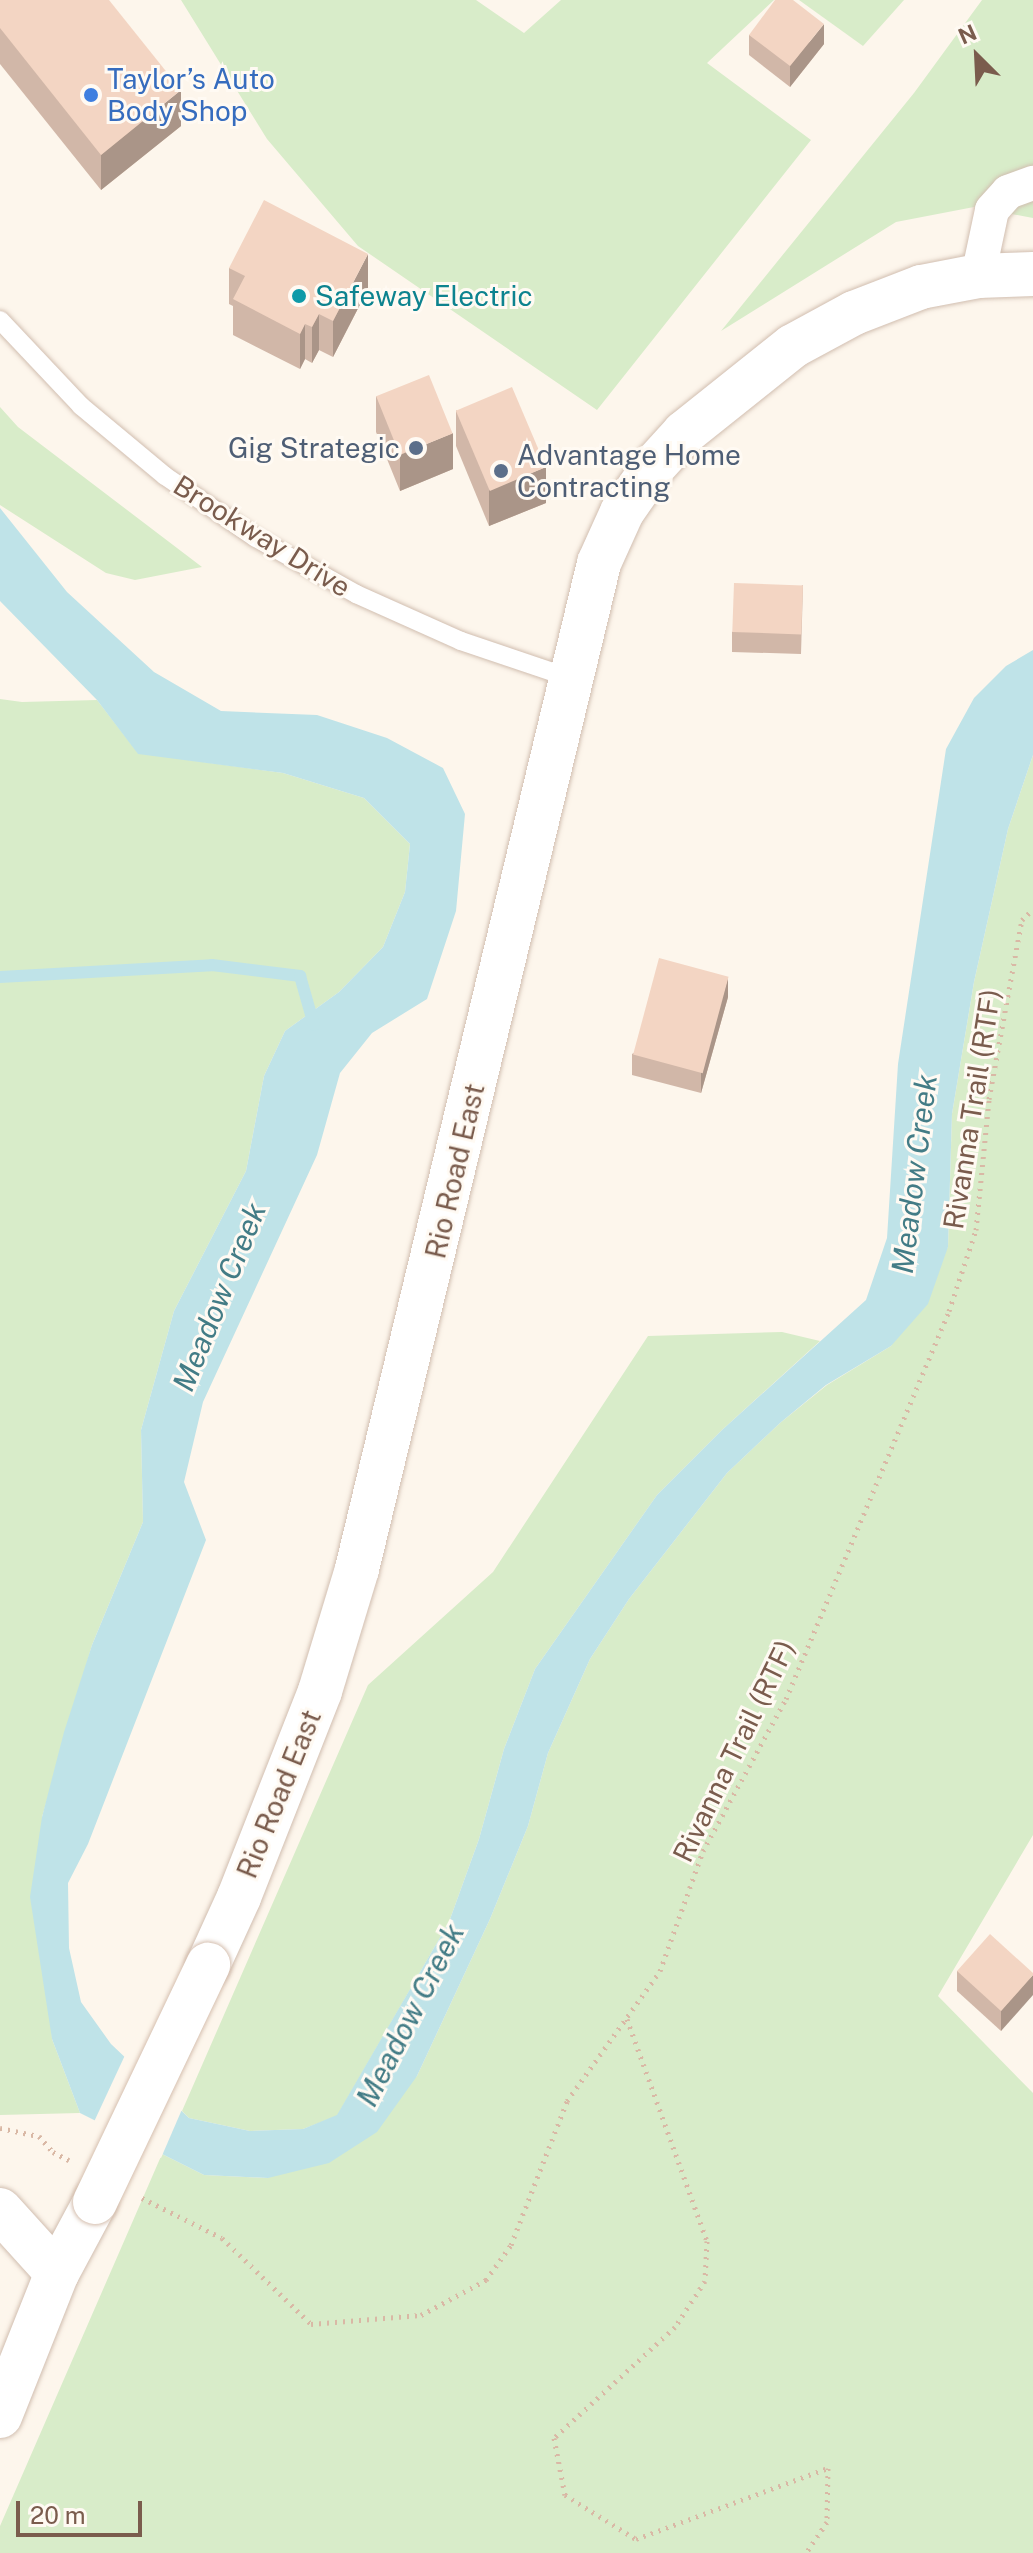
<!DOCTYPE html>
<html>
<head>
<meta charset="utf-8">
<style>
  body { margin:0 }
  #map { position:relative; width:1033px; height:2553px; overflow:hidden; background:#fdf6ec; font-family:"Public Sans",sans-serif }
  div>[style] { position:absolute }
  .green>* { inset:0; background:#d8ecc9 }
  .water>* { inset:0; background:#bfe3e8 }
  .pier>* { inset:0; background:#fdf6ec }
  .stream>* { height:12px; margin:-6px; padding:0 6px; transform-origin:6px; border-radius:6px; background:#bfe3e8 }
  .path>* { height:5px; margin-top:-2.5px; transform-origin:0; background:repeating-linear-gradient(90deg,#d9b8a5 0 2px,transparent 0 8px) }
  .roads { filter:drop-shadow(0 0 2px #d1beb0) drop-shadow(0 0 2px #d1beb0) }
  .lane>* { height:18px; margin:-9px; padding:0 9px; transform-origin:9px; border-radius:9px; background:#fff }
  .street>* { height:34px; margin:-17px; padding:0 17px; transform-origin:17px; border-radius:17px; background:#fff }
  .secondary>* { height:44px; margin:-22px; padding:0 22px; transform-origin:22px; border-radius:22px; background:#fff }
  .bridges { filter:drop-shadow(0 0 2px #d6c0b0) drop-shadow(0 0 2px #d6c0b0) }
  .secondary-bridge>* { height:44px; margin:-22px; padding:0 22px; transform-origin:22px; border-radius:22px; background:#fff }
  .wall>* { inset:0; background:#d1b7a8 }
  .shaded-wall>* { inset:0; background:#aa9588 }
  .building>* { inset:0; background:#f3d5c3; transform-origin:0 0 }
  .dots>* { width:22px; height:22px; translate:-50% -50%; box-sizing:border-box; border:4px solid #fffaf3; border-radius:50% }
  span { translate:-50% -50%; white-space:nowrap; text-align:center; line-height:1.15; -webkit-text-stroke:6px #fffaf3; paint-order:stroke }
  .shop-label { font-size:28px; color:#366cbe }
  .left { translate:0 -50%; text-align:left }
  .culture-label { font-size:28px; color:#0d838f }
  .service-label { font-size:28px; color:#4e5e75 }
  .right { translate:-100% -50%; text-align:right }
  .street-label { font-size:28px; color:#7a5c4d }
  .water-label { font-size:30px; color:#437c86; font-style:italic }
  .north { position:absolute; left:937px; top:16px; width:80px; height:80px; -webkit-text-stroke:6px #fffaf3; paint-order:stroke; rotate:336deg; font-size:22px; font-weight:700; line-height:32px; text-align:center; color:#7a5c4d }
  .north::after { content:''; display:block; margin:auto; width:28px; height:36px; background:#7a5c4d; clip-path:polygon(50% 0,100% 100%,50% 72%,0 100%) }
  .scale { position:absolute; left:16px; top:2501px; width:126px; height:36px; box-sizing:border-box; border:4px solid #7a5c4d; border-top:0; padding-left:10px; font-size:24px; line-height:28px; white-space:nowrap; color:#7a5c4d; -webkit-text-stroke:6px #fffaf3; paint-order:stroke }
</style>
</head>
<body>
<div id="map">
  <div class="green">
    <div style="clip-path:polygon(181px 0,476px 0,524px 33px,561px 0,774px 0,707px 63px,811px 140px,597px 410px,358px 246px,267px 139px)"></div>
    <div style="clip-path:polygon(799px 0,904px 0,863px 46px)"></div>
    <div style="clip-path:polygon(982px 0,1033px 0,1033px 218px,974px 207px,896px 222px,721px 331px,914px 93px)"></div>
    <div style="clip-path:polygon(0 407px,18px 427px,202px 567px,135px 580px,106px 573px,0 505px)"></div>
    <div style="clip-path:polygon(0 699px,22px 702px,97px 700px,138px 753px,283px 773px,364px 798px,410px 844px,405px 892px,383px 947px,339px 992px,285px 1031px,264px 1076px,246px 1171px,174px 1311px,141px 1430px,143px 1522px,92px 1645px,42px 1817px,52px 2039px,80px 2113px,0 2115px)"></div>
    <div style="clip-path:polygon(1033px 755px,1033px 1835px,938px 1996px,1033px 2093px,1033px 2553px,0 2553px,0 2526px,162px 2154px,204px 2175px,268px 2178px,417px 2076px,490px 1919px,528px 1826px,548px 1753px,590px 1659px,629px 1599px,727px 1473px,780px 1423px,827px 1385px,891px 1346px,948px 1247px,952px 1114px,974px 982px,1008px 829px)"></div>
    <div style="clip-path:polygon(782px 1332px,820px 1341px,722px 1430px,657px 1495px,535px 1669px,504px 1749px,479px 1839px,449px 1922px,337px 2116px,303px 2129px,250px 2131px,189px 2118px,182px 2111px,368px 1685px,493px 1572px,648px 1336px)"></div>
  </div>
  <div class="water">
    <div style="clip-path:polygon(0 508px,67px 592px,154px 672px,221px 711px,317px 715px,387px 738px,443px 768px,465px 814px,456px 911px,427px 999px,372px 1033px,340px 1073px,317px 1155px,203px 1402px,184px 1482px,206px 1540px,88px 1844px,68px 1883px,69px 1948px,81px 2002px,111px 2044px,189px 2118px,250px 2131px,303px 2129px,337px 2115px,449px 1922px,479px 1839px,504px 1749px,535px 1669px,657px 1495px,722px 1430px,866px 1300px,887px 1238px,898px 1064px,946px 749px,974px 698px,1006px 666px,1033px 650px,1033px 755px,1008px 829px,974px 982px,952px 1114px,948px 1247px,928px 1304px,891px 1346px,826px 1385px,780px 1423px,727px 1473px,629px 1599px,590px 1659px,548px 1753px,528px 1826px,490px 1919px,417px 2076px,377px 2132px,329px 2163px,268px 2178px,204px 2175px,80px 2113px,52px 2039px,30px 1897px,42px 1817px,64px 1732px,92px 1645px,143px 1522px,141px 1430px,174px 1311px,246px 1171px,264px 1076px,285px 1031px,339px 992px,383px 947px,405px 892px,410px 844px,364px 798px,283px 773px,138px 754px,97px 700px,0 601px)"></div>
  </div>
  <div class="pier">
    <div style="clip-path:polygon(126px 2053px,183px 2107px,161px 2158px,93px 2124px)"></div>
  </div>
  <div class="stream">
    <div style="left:0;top:977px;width:212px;rotate:-3.2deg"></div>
    <div style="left:212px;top:965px;width:89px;rotate:7.1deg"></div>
    <div style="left:300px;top:976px;width:51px;rotate:74.1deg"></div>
  </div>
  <div class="path">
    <div style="left:627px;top:2019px;width:236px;rotate:70.2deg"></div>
    <div style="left:707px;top:2241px;width:40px;rotate:92.9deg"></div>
    <div style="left:705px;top:2281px;width:55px;rotate:123.1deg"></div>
    <div style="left:675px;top:2327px;width:164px;rotate:137.5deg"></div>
    <div style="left:554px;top:2438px;width:58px;rotate:79.1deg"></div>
    <div style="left:565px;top:2495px;width:84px;rotate:31.8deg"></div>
    <div style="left:636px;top:2539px;width:205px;rotate:-20.3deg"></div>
    <div style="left:828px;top:2468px;width:54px;rotate:91.1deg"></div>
    <div style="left:827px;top:2522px;width:37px;rotate:124deg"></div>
    <div style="left:0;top:2128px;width:40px;rotate:12deg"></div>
    <div style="left:39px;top:2136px;width:21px;rotate:49deg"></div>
    <div style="left:53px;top:2152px;width:18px;rotate:27deg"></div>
    <div style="left:142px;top:2198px;width:89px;rotate:26.6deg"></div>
    <div style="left:222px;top:2238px;width:124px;rotate:44deg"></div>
    <div style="left:311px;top:2324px;width:110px;rotate:-4.7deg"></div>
    <div style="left:421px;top:2315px;width:74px;rotate:-28.3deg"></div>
    <div style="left:486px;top:2280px;width:43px;rotate:-54.5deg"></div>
    <div style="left:511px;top:2245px;width:155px;rotate:-68.7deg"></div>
    <div style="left:567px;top:2101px;width:160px;rotate:-54.4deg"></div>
    <div style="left:660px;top:1971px;width:127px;rotate:-70.3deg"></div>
    <div style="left:703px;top:1851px;width:173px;rotate:-61.4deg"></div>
    <div style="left:786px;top:1699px;width:421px;rotate:-67.2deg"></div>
    <div style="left:949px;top:1311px;width:85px;rotate:-71.6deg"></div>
    <div style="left:976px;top:1230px;width:132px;rotate:-84.3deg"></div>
    <div style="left:989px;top:1099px;width:182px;rotate:-79.6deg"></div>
    <div style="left:1022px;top:920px;width:16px;rotate:-45deg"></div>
  </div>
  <div class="roads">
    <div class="lane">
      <div style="left:0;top:320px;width:118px;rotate:46.7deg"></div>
      <div style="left:81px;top:406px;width:109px;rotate:39.8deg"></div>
      <div style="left:165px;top:476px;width:110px;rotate:34.3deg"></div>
      <div style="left:256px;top:538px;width:115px;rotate:29.2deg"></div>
      <div style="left:356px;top:594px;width:115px;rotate:24.1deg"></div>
      <div style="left:461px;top:641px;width:115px;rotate:18.7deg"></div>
    </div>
    <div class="street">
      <div style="left:978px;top:276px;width:67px;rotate:-78deg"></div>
      <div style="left:992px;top:210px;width:24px;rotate:-48deg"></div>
      <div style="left:1008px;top:192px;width:27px;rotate:-20deg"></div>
    </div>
    <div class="secondary">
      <div style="left:208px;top:1965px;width:75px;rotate:-65.5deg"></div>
      <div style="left:239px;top:1897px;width:221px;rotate:-68.5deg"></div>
      <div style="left:320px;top:1691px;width:127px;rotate:-73.1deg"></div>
      <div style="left:357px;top:1569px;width:1035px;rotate:-76.47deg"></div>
      <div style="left:599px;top:563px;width:56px;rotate:-65.7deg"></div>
      <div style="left:622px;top:512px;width:56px;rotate:-55.2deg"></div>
      <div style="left:654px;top:466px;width:45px;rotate:-47.7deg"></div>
      <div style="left:684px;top:433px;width:139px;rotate:-38.6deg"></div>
      <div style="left:793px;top:346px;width:69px;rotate:-28.4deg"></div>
      <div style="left:854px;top:313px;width:72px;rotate:-21.2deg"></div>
      <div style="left:921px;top:287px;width:58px;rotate:-10.9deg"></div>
      <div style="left:978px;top:276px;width:55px;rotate:-2.1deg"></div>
      <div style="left:0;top:2210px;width:85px;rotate:47.9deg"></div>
      <div style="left:0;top:2416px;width:154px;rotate:-68.3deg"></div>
      <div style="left:57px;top:2273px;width:81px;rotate:-61.8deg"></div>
    </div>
  </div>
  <div class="bridges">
    <div class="secondary-bridge">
      <div style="left:95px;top:2202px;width:263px;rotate:-64.5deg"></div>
    </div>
  </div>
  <div class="wall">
    <div style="clip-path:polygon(0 0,181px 126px,101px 190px,0 64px)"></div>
    <div style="clip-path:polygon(749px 35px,824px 44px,790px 87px,749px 55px)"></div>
    <div style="clip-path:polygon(229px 268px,368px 289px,333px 357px,319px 350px,312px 363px,305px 359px,300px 369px,233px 335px,233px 306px,229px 304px)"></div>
    <div style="clip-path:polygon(376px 396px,453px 469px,400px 491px,376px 432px)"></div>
    <div style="clip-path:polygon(456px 410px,546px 503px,489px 526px,456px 446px)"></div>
    <div style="clip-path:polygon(803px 585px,801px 654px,732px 652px,732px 632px)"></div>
    <div style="clip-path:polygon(728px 997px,701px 1093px,632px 1075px,632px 1054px)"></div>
    <div style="clip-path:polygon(957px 1971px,1033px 1973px,1001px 2031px,957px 1991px)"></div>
  </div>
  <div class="shaded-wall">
    <div style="clip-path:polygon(824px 24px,824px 44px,790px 87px,790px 66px)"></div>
    <div style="clip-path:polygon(181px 90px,181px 126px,101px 190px,101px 155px)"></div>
    <div style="clip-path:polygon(368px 254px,368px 289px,333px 357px,333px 321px)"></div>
    <div style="clip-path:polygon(319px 314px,319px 350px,312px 363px,312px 327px)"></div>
    <div style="clip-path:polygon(305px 324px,305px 359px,300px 369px,300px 334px)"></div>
    <div style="clip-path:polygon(453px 433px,453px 469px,400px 491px,400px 455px)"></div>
    <div style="clip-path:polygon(546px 467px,546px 503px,489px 526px,489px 490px)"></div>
    <div style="clip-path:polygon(728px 977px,728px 997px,701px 1093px,701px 1073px)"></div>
    <div style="clip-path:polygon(1033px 1975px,1033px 1995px,1001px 2031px,1001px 2011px)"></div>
  </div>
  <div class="building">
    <div style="clip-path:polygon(0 0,109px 0,181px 90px,101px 155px,0 28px)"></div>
    <div style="clip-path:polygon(775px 0,793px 0,824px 24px,790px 66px,749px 35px)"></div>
    <div style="clip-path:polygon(264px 200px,368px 254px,333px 321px,319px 314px,312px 327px,305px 324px,300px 334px,233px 299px,245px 276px,229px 268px)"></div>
    <div style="left:429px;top:375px;width:63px;height:57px;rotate:68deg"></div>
    <div style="left:512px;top:387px;width:87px;height:61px;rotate:67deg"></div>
    <div style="left:734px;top:583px;width:69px;height:49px;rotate:2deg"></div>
    <div style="left:659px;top:958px;width:72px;height:100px;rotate:15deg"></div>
    <div style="clip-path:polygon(990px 1934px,1033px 1973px,1033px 1975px,1001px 2011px,957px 1971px)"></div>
  </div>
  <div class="dots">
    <div style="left:91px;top:95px;background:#3f7fe0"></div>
    <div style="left:299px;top:296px;background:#0f9aa8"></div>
    <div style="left:416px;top:448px;background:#5c6f8a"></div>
    <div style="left:501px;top:471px;background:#5c6f8a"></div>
  </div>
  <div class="shop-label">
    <span class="left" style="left:107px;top:95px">Taylor’s Auto<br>Body Shop</span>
  </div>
  <div class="culture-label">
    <span class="left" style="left:315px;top:296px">Safeway Electric</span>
  </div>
  <div class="service-label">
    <span class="right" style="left:400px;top:448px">Gig Strategic</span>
    <span class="left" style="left:517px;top:471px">Advantage Home<br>Contracting</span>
  </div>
  <div class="street-label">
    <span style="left:262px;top:536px;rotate:32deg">Brookway Drive</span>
    <span style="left:972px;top:1109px;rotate:-81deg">Rivanna Trail (RTF)</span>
    <span style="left:455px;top:1171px;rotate:-77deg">Rio Road East</span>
    <span style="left:734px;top:1751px;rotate:-64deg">Rivanna Trail (RTF)</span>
    <span style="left:279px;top:1794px;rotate:-68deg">Rio Road East</span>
  </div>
  <div class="water-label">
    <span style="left:914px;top:1174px;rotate:-83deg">Meadow Creek</span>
    <span style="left:219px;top:1297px;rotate:-68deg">Meadow Creek</span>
    <span style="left:410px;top:2015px;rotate:-63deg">Meadow Creek</span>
  </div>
  <div class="north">N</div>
  <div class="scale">20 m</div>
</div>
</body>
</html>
